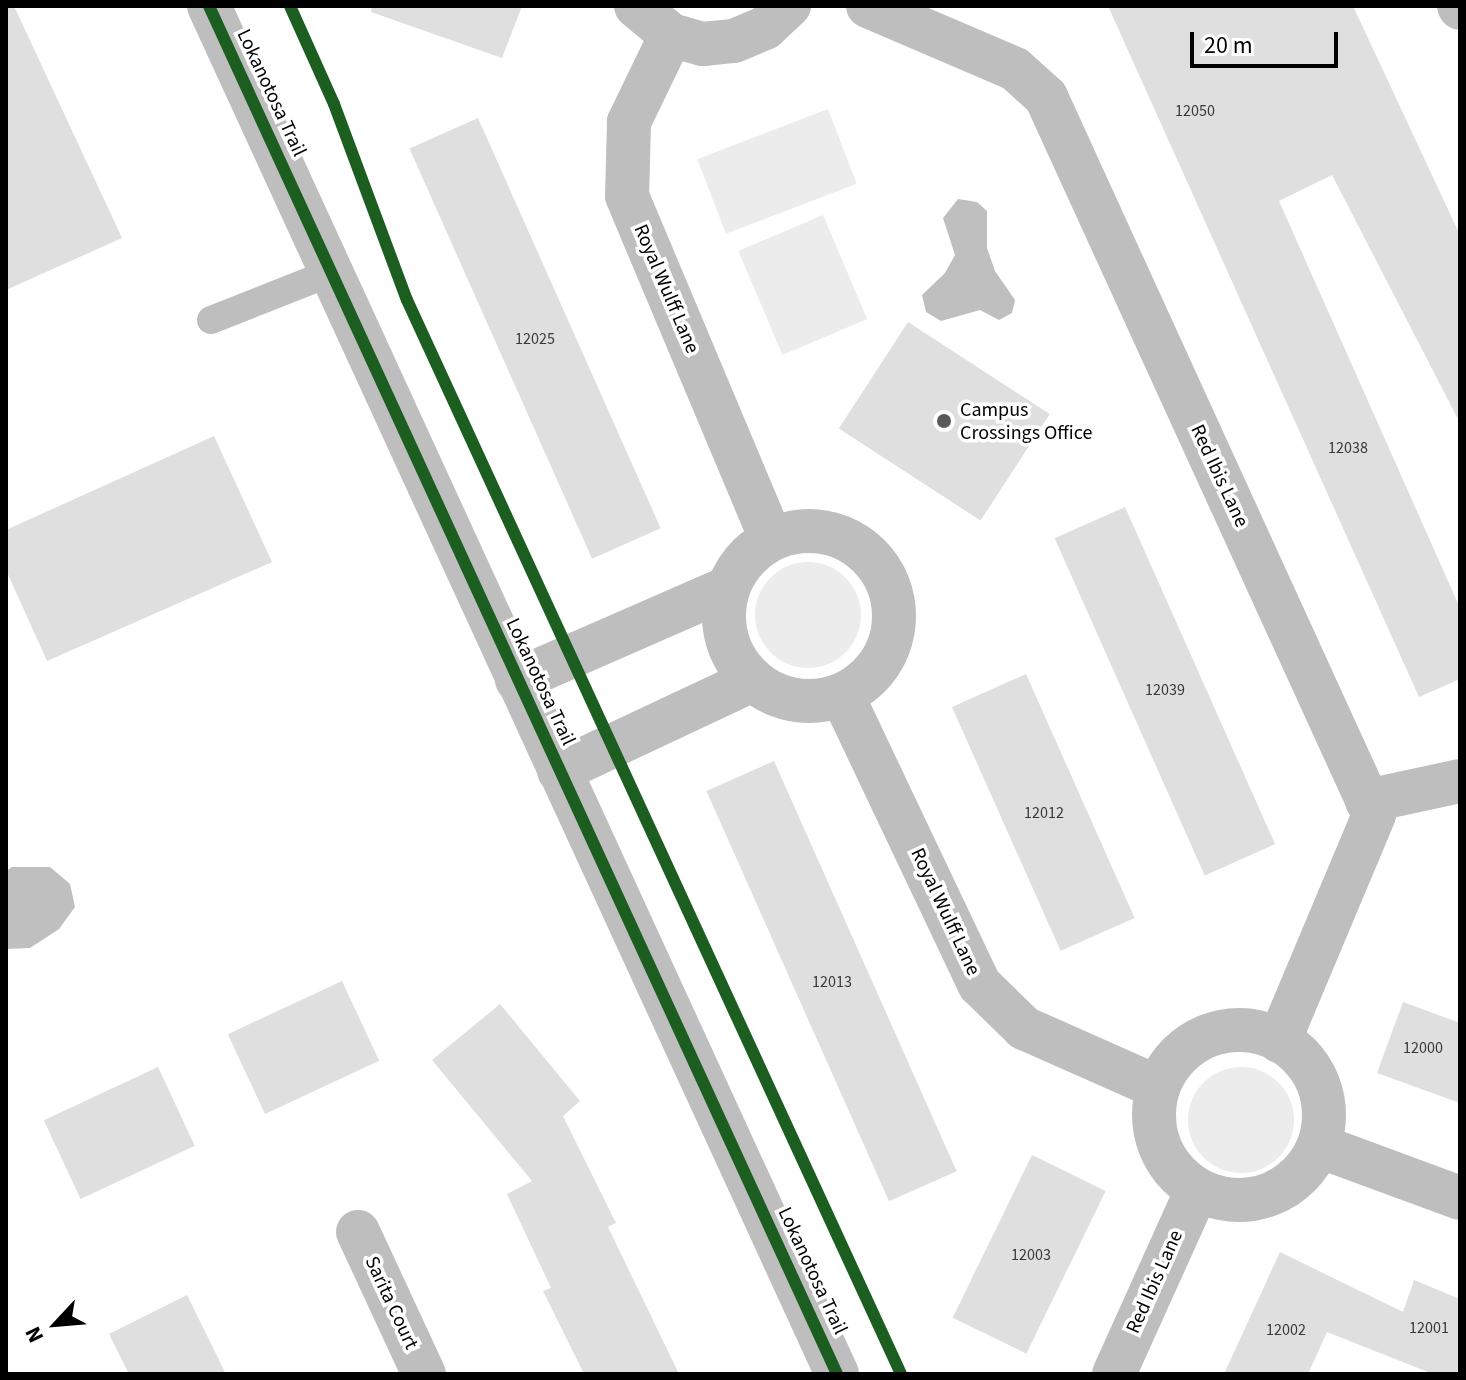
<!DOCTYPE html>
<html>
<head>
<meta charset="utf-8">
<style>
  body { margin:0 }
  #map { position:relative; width:1466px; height:1380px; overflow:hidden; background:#fff; font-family:"Source Sans 3",sans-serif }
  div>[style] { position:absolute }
  .green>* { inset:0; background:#ececec; transform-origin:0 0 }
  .round { border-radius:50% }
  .water>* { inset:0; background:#bfbfbf }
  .building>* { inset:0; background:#dfdfdf; transform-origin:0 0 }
  .service>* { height:28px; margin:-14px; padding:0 14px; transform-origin:14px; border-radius:14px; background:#bebebe }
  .minor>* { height:44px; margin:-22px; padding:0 22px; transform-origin:22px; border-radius:22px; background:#bebebe }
  .minor>.ring { margin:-22px; padding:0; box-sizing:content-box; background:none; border:44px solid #bebebe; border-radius:50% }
  .tertiary>* { height:44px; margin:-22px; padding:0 22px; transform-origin:22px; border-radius:22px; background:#bebebe }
  .cycleway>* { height:12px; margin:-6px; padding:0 6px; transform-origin:6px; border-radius:6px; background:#1b5e20 }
  .dots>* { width:22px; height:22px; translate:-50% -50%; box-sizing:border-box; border:4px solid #fff; border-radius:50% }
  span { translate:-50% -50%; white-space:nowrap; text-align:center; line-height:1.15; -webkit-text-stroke:7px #fff; paint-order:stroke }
  .number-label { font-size:16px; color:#383838 }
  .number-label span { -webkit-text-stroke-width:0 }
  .street-label { font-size:20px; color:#000 }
  .poi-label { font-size:20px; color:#000 }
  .left { translate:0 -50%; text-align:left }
  .frame { position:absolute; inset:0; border:8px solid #000; pointer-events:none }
  .north { position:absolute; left:16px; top:1284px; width:80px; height:80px; -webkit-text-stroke:6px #fff; paint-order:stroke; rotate:244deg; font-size:22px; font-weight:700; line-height:32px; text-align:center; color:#000 }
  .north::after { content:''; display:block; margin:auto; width:28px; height:36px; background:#000; clip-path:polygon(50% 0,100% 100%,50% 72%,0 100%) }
  .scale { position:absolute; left:1190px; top:32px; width:148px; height:36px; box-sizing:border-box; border:4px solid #000; border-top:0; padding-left:10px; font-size:24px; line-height:28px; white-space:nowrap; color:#000; -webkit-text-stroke:6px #fff; paint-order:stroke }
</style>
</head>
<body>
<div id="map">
  <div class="green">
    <div style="left:828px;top:109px;width:80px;height:140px;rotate:69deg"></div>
    <div style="left:823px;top:215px;width:113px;height:92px;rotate:67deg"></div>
    <div class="round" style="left:755px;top:562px;width:106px;height:106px"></div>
    <div class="round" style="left:1188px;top:1067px;width:106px;height:106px"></div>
  </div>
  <div class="water">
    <div style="clip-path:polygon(958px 199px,977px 202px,987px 211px,987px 248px,995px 271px,1015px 300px,1012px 313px,999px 320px,980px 310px,941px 321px,926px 312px,922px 295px,945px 273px,955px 255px,943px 218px)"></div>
    <div style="clip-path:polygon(12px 867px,50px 867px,70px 884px,75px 907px,59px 929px,30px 948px,6px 949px,6px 871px)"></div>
  </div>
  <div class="building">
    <div style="clip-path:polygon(6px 6px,14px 6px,122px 238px,6px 290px)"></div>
    <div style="clip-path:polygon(372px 6px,522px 6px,502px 58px,371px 12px)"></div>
    <div style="clip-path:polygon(1108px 6px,1353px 6px,1460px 235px,1460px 423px,1332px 175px,1279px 201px,1460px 608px,1460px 679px,1419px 697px)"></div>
    <div style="left:478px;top:118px;width:449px;height:75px;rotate:66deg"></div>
    <div style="left:908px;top:322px;width:169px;height:127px;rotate:33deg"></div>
    <div style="clip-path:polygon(214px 436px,272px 562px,47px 661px,6px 570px,6px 530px)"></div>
    <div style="left:1125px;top:507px;width:369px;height:77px;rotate:66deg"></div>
    <div style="left:1026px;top:674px;width:267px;height:81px;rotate:66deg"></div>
    <div style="left:774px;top:761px;width:449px;height:74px;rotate:66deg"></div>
    <div style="left:342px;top:981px;width:88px;height:126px;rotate:65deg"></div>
    <div style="clip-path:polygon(1403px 1002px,1460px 1023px,1460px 1103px,1377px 1073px)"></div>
    <div style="clip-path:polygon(500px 1004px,580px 1101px,563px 1116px,616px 1223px,608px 1227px,679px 1374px,584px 1374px,543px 1291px,551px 1288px,507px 1194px,532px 1181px,432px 1060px)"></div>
    <div style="left:158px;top:1067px;width:87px;height:126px;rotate:65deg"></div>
    <div style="left:1032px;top:1155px;width:82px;height:181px;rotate:26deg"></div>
    <div style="clip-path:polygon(1280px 1252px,1403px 1312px,1414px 1280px,1460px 1299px,1460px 1374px,1433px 1374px,1327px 1332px,1308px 1374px,1224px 1374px)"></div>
    <div style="clip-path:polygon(187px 1295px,226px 1374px,129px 1374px,109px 1334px)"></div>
  </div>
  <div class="service">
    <div style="left:211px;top:320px;width:130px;rotate:-21.6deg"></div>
  </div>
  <div class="minor">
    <div style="left:636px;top:6px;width:45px;rotate:39.6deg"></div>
    <div style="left:671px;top:35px;width:33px;rotate:16deg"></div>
    <div style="left:703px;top:44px;width:31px;rotate:-6deg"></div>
    <div style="left:734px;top:41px;width:34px;rotate:-23deg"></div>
    <div style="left:765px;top:28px;width:33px;rotate:-43deg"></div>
    <div style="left:868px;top:6px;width:160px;rotate:23.2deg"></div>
    <div style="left:1015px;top:69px;width:42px;rotate:42.1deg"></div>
    <div style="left:1046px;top:97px;width:789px;rotate:65.45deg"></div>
    <div style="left:1374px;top:815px;width:245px;rotate:112.8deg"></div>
    <div style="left:1459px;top:6px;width:2px;rotate:63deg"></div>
    <div style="left:671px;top:35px;width:97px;rotate:115.8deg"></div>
    <div style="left:629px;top:122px;width:74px;rotate:91.5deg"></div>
    <div style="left:627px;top:196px;width:371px;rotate:67.2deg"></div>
    <div class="ring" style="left:724px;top:531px;width:126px;height:126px"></div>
    <div style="left:517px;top:680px;width:230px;rotate:-23.6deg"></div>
    <div style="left:842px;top:695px;width:321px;rotate:64.6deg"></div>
    <div style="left:980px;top:985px;width:62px;rotate:44.3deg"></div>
    <div style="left:1024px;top:1028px;width:145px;rotate:23.9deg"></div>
    <div style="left:559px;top:771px;width:213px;rotate:-25.2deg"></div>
    <div style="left:1367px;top:801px;width:95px;rotate:-12.1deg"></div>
    <div class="ring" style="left:1154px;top:1030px;width:126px;height:126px"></div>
    <div style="left:1319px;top:1146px;width:150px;rotate:20.2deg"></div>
    <div style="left:358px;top:1232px;width:157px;rotate:65.1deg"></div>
    <div style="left:1114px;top:1374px;width:202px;rotate:-65.7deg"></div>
  </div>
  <div class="tertiary">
    <div style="left:209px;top:6px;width:1505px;rotate:65.34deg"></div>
  </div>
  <div class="cycleway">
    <div style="left:209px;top:6px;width:1505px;rotate:65.34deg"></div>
    <div style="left:290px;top:6px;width:107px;rotate:65.8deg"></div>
    <div style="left:334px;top:104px;width:209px;rotate:69.6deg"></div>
    <div style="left:407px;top:300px;width:1182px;rotate:65.3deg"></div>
  </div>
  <div class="dots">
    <div style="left:944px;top:421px;background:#595959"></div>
  </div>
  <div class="number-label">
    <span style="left:1195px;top:111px">12050</span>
    <span style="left:535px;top:339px">12025</span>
    <span style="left:1348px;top:448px">12038</span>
    <span style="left:1165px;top:690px">12039</span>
    <span style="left:1044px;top:813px">12012</span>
    <span style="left:832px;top:982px">12013</span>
    <span style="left:1423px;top:1048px">12000</span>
    <span style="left:1031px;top:1255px">12003</span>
    <span style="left:1429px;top:1328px">12001</span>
    <span style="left:1286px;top:1330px">12002</span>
  </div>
  <div class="street-label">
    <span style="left:271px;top:93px;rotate:65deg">Lokanotosa Trail</span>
    <span style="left:666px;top:289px;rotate:67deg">Royal Wulff Lane</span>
    <span style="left:1219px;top:476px;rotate:65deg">Red Ibis Lane</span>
    <span style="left:540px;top:682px;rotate:65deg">Lokanotosa Trail</span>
    <span style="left:945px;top:912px;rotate:65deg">Royal Wulff Lane</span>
    <span style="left:812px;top:1271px;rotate:65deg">Lokanotosa Trail</span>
    <span style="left:1155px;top:1282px;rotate:-66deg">Red Ibis Lane</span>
    <span style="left:391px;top:1303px;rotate:65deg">Sarita Court</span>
  </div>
  <div class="poi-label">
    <span class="left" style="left:960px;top:422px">Campus<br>Crossings Office</span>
  </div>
  <div class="frame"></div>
  <div class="north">N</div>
  <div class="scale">20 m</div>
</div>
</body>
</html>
